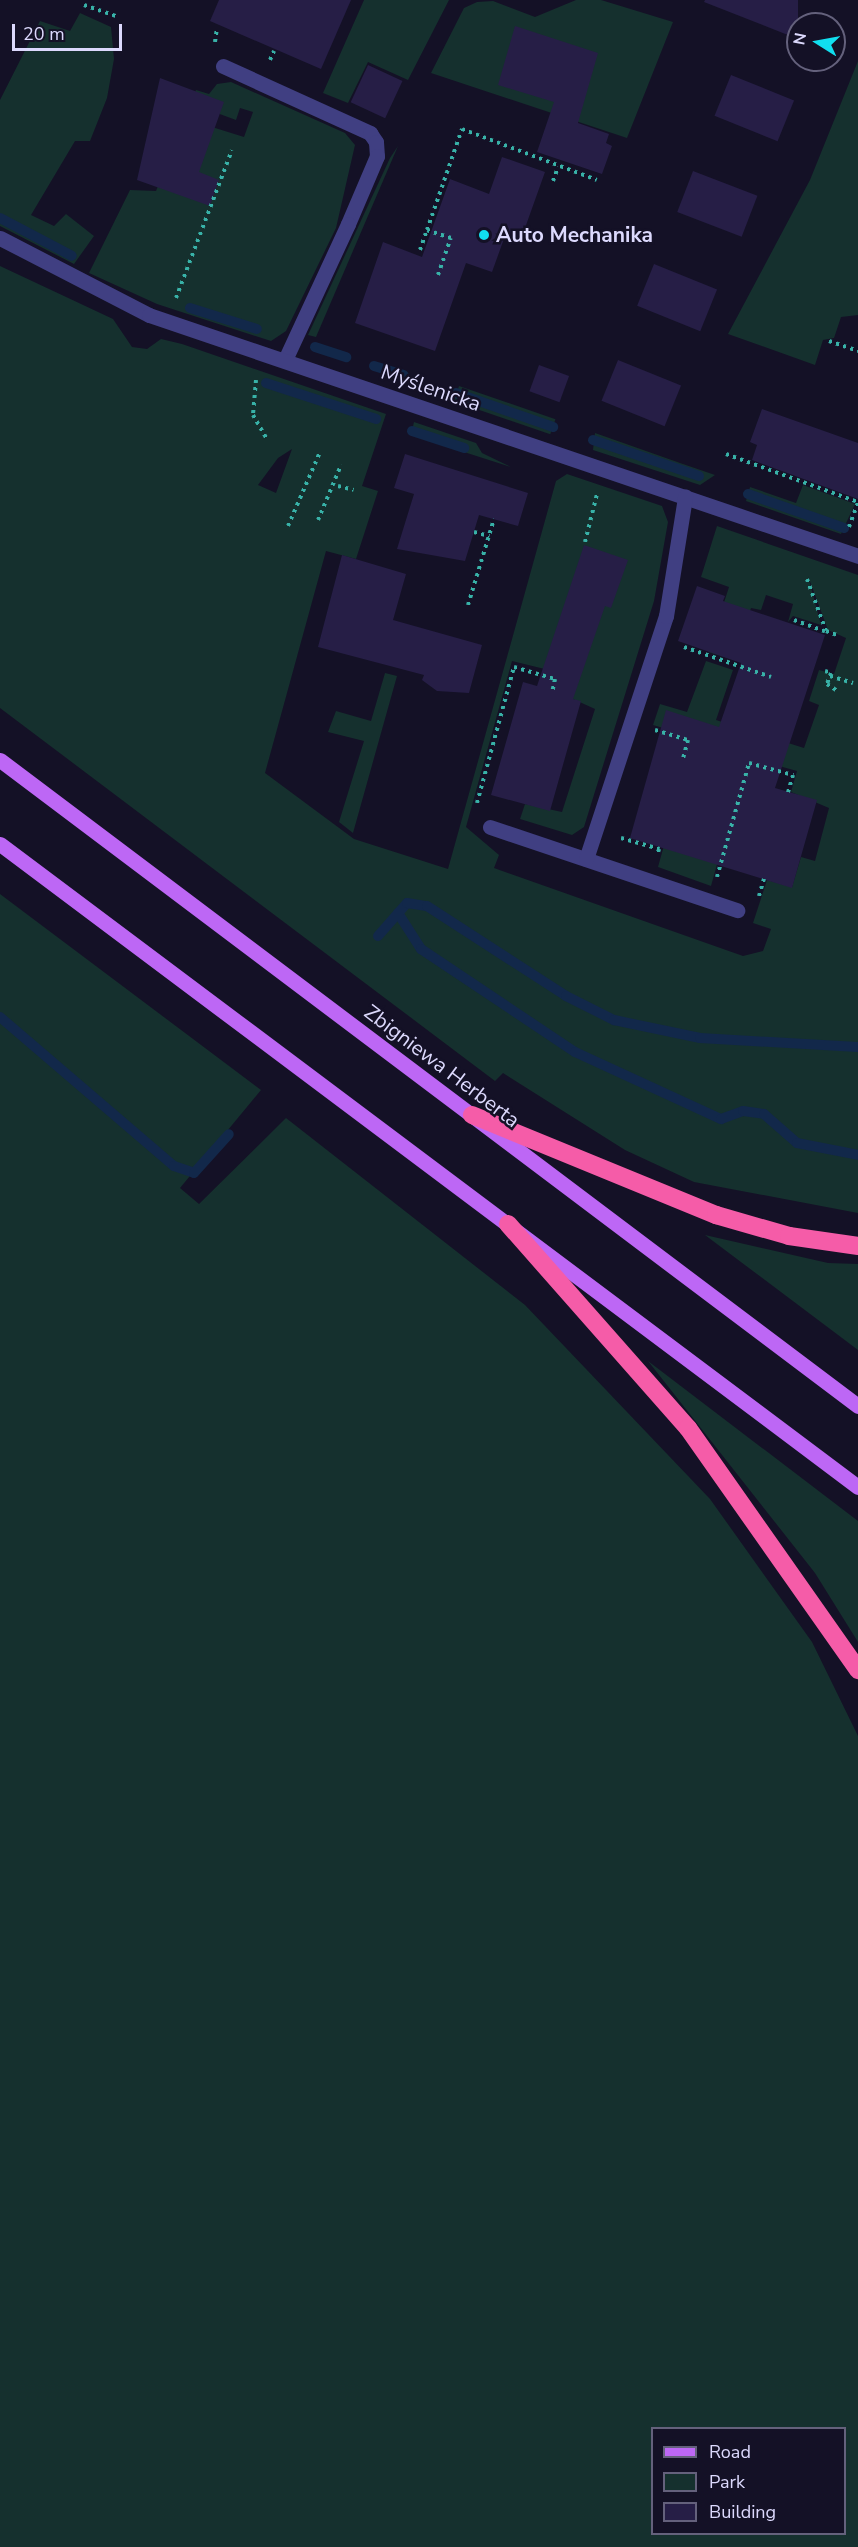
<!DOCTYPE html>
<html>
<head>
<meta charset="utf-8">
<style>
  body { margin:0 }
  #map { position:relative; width:858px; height:2547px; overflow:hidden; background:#141126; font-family:"Nunito Sans",sans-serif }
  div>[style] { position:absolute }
  .green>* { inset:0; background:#15302e; transform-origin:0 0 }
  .stream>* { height:10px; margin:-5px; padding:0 5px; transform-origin:5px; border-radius:5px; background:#12284a }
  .building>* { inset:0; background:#261e46; transform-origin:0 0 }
  .path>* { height:4px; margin-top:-2px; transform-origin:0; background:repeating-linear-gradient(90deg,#38b2a8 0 3px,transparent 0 7.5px) }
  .minor>* { height:15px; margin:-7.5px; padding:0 7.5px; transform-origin:7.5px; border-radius:7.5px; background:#403f82 }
  .major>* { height:15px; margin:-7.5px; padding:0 7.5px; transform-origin:7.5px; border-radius:7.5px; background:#bd67f5 }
  .highway>* { height:18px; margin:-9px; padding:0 9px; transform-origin:9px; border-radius:9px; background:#f55ca8 }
  .dots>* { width:16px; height:16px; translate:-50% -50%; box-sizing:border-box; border:3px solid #141126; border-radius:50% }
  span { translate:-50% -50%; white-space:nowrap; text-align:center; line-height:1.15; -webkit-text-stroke:5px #141126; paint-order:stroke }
  .poi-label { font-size:21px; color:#dcd9fd; font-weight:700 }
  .left { translate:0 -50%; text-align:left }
  .street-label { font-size:21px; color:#dcd9fd }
  .legend { position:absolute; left:651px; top:2427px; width:195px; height:108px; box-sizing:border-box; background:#141126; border:2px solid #64617c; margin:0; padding:8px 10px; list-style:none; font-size:18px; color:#dcd9fd }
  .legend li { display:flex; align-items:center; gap:12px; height:30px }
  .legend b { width:30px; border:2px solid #64617c }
  .north { position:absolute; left:786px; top:12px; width:60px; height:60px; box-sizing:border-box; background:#141126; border:2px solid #64617c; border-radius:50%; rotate:281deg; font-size:16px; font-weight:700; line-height:24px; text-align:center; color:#dcd9fd }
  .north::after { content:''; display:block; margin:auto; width:21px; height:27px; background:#11dff0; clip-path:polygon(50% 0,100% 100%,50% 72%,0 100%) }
  .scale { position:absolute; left:12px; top:24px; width:110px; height:27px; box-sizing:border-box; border:3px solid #dcd9fd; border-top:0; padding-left:8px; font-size:18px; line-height:21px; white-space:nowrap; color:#dcd9fd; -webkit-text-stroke:4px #141126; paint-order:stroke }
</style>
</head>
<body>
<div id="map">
  <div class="green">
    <div style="clip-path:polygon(364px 0,449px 0,408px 80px,368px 62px,348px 103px,323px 93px)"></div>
    <div style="clip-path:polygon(576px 0,601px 0,673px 22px,627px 138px,431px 73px,464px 8px,477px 2px,493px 1px,535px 17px)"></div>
    <div style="clip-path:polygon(80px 13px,111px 27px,114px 59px,107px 98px,90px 141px,75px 141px,31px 215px,54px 226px,66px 214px,94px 236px,74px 264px,0 226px,0 100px,40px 21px,70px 31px)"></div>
    <div style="clip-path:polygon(858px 61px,858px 315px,841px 317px,834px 338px,823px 340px,815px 365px,728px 334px,810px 180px)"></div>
    <div style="clip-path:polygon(evenodd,231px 82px,345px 133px,355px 145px,336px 228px,286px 331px,271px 341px,157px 304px,89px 273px,130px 190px,156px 191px,196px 90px,209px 94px,217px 84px,231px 82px,240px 108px,253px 112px,244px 137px,212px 127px,217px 113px,236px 120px,240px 108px)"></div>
    <div style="clip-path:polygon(398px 146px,316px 337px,308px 335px,390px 158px)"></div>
    <div style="clip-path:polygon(evenodd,0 266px,113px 319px,132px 347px,147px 349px,161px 339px,182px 344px,386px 414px,362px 486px,378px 491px,356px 559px,326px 551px,265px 773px,354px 839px,448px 869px,556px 481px,567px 474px,662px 506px,668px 522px,654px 601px,584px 827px,572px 835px,520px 819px,525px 804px,562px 812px,595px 709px,573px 699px,570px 669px,561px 673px,512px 661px,466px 827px,499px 855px,494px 868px,743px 956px,763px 951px,771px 929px,753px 923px,767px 880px,792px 887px,801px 857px,815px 861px,829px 808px,791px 792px,797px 771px,747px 757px,711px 886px,658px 867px,694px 737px,653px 725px,660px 704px,687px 712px,706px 661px,733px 670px,716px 720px,804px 748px,819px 705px,809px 701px,819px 670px,834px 674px,846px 638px,828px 630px,808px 576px,821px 625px,793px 616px,788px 622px,793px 604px,766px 595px,761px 610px,751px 608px,734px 660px,708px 652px,729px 587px,701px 577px,717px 526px,858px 575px,858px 1213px,694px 1182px,625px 1150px,503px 1073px,495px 1081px,0 708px,0 266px,292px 449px,276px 493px,258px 485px,278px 458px,292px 449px)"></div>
    <div style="left:459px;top:386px;width:102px;height:16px;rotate:19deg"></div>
    <div style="clip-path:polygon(414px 422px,476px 443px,482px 453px,511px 467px,411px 435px)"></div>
    <div style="clip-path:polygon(595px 433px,680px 463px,715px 475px,700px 485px,593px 450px)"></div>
    <div style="clip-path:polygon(803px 485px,855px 504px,841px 534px,746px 501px,750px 487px,796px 503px)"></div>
    <div style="clip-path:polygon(385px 673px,397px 676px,353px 833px,339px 822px,364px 741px,328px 732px,336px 711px,371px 721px)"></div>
    <div style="clip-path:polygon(evenodd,0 894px,261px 1090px,180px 1188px,199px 1204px,286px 1118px,525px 1305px,710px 1499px,812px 1642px,858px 1736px,858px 2547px,0 2547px,0 894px,652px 2428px,844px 2428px,844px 2534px,652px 2534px,652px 2428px)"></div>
    <div style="clip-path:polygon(705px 1235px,828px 1263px,858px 1264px,858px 1350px)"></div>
    <div style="clip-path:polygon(648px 1361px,858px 1521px,858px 1642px,815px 1573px)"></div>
  </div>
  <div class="stream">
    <div style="left:0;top:218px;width:81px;rotate:27.8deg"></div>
    <div style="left:190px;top:308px;width:70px;rotate:17.4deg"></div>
    <div style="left:315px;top:347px;width:33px;rotate:18deg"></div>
    <div style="left:374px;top:366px;width:31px;rotate:17deg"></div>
    <div style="left:266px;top:383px;width:116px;rotate:18.1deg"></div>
    <div style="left:456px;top:393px;width:103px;rotate:19.3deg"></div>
    <div style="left:412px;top:431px;width:55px;rotate:18.1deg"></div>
    <div style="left:593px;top:440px;width:112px;rotate:18.8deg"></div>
    <div style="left:748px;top:494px;width:102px;rotate:19.5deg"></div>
    <div style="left:398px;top:913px;width:43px;rotate:57.4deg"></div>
    <div style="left:421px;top:949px;width:185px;rotate:33.8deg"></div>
    <div style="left:575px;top:1052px;width:161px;rotate:24.7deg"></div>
    <div style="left:721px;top:1119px;width:23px;rotate:-20deg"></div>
    <div style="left:743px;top:1111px;width:21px;rotate:8deg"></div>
    <div style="left:764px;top:1114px;width:44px;rotate:41.3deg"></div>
    <div style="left:797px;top:1143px;width:62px;rotate:11.1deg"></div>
    <div style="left:378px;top:936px;width:44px;rotate:-48.7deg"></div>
    <div style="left:407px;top:903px;width:20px;rotate:9deg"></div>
    <div style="left:427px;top:906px;width:166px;rotate:32.9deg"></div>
    <div style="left:566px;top:996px;width:54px;rotate:26.6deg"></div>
    <div style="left:614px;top:1020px;width:88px;rotate:11.8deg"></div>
    <div style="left:700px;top:1038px;width:158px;rotate:3.3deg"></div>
    <div style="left:0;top:1017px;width:229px;rotate:40.6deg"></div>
    <div style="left:174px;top:1166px;width:21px;rotate:19deg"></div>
    <div style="left:194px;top:1173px;width:52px;rotate:-48.1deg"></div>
  </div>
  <div class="building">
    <div style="clip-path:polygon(219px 0,351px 0,321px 69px,210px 21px)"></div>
    <div style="clip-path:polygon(798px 0,798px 39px,704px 2px,705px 0)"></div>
    <div style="clip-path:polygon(515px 26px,598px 53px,578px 123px,609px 134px,606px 143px,612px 146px,602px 174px,537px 152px,554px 102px,498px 85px)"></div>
    <div style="left:368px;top:65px;width:38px;height:41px;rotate:25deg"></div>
    <div style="left:731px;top:75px;width:68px;height:44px;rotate:22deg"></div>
    <div style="clip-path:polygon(160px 78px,224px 102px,199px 172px,219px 180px,210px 206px,137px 180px)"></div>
    <div style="clip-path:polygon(502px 157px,545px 172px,520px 242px,505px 236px,492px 272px,466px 263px,435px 351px,355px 323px,383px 242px,422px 257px,450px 179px,489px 194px)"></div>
    <div style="left:693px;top:171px;width:69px;height:44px;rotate:21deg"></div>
    <div style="left:654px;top:264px;width:68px;height:45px;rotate:22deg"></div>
    <div style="left:618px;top:360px;width:68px;height:44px;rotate:22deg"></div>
    <div style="left:539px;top:365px;width:32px;height:28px;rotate:20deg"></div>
    <div style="clip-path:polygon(762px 409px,858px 443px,858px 499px,752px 460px,757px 445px,750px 442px)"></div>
    <div style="clip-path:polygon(405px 454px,528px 493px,518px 526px,479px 515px,465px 561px,397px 549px,414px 494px,394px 488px)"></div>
    <div style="clip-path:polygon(584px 545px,628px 560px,611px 608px,605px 606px,573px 699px,581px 701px,550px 811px,491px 795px,523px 682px,537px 686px)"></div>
    <div style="clip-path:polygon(342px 555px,406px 574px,393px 620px,482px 645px,469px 693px,437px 691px,422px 680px,424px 675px,318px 647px)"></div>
    <div style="clip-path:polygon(697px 586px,725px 596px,723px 601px,825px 635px,775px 788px,817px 800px,792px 888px,630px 838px,666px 710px,719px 727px,741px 663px,678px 641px)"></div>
  </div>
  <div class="path">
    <div style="left:84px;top:5px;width:34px;rotate:19deg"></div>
    <div style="left:215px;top:42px;width:14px;rotate:-82deg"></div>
    <div style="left:270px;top:60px;width:10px;rotate:-66deg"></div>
    <div style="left:553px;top:181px;width:15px;rotate:-70deg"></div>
    <div style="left:420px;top:250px;width:21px;rotate:-71deg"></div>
    <div style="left:438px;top:275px;width:39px;rotate:-71deg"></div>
    <div style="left:451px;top:238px;width:25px;rotate:-162deg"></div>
    <div style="left:427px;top:230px;width:107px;rotate:-70.9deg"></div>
    <div style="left:462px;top:129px;width:144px;rotate:20.7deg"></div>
    <div style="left:176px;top:298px;width:158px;rotate:-69.3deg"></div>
    <div style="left:829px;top:341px;width:31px;rotate:19deg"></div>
    <div style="left:256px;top:380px;width:35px;rotate:95deg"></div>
    <div style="left:253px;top:415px;width:28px;rotate:60deg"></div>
    <div style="left:726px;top:454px;width:140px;rotate:20deg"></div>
    <div style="left:338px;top:486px;width:16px;rotate:14deg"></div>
    <div style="left:318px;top:520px;width:60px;rotate:-67.3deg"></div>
    <div style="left:288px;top:526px;width:81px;rotate:-66.6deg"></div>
    <div style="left:849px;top:527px;width:27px;rotate:-70deg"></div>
    <div style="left:474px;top:532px;width:16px;rotate:15deg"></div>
    <div style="left:585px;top:542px;width:49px;rotate:-76deg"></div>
    <div style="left:807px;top:579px;width:55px;rotate:69.9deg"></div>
    <div style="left:826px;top:631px;width:12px;rotate:20deg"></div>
    <div style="left:468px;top:605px;width:90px;rotate:-73.2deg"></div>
    <div style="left:794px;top:620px;width:33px;rotate:20deg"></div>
    <div style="left:684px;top:647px;width:92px;rotate:19deg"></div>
    <div style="left:825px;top:671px;width:6px;rotate:18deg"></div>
    <div style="left:831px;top:673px;width:12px;rotate:110deg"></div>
    <div style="left:827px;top:684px;width:11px;rotate:34deg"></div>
    <div style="left:830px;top:676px;width:24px;rotate:17deg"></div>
    <div style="left:655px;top:730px;width:34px;rotate:17deg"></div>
    <div style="left:688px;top:740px;width:20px;rotate:105deg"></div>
    <div style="left:477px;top:803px;width:141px;rotate:-74.8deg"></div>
    <div style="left:514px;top:667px;width:43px;rotate:16.3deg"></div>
    <div style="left:555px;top:679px;width:14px;rotate:102deg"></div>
    <div style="left:621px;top:838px;width:40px;rotate:16deg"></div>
    <div style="left:659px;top:849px;width:7px;rotate:106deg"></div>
    <div style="left:717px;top:877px;width:118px;rotate:-74.3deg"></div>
    <div style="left:749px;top:763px;width:46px;rotate:15.3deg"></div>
    <div style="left:793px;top:775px;width:18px;rotate:106deg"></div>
    <div style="left:759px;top:896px;width:18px;rotate:-74deg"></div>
  </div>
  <div class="minor">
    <div style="left:223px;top:66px;width:162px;rotate:24.5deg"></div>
    <div style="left:370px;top:133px;width:11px;rotate:56deg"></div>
    <div style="left:376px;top:142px;width:14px;rotate:86deg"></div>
    <div style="left:377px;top:156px;width:74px;rotate:113.1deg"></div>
    <div style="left:348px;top:224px;width:150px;rotate:114.9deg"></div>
    <div style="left:0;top:238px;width:168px;rotate:27.3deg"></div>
    <div style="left:149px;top:315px;width:749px;rotate:18.77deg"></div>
    <div style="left:490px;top:827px;width:261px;rotate:18.6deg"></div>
    <div style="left:586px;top:859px;width:256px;rotate:-71.8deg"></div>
    <div style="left:666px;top:616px;width:121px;rotate:-80.9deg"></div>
  </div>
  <div class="major">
    <div style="left:0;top:760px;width:1074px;rotate:36.98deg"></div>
    <div style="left:0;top:844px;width:1072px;rotate:36.85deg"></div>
  </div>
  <div class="highway">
    <div style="left:472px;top:1115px;width:264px;rotate:22.3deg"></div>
    <div style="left:716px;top:1215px;width:76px;rotate:16deg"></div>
    <div style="left:789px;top:1236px;width:70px;rotate:8.2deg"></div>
    <div style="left:508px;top:1224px;width:272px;rotate:48.6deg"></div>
    <div style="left:688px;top:1428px;width:296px;rotate:54.9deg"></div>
  </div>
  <div class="dots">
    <div style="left:484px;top:235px;background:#11dff0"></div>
  </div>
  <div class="poi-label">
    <span class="left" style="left:496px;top:235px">Auto Mechanika</span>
  </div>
  <div class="street-label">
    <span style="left:431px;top:388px;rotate:19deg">Myślenicka</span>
    <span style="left:442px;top:1066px;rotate:37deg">Zbigniewa Herberta</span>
  </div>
  <ul class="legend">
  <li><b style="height:8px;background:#bd67f5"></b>Road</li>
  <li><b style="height:16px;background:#15302e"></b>Park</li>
  <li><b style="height:16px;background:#261e46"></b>Building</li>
  </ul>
  <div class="north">N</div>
  <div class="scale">20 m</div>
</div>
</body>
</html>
